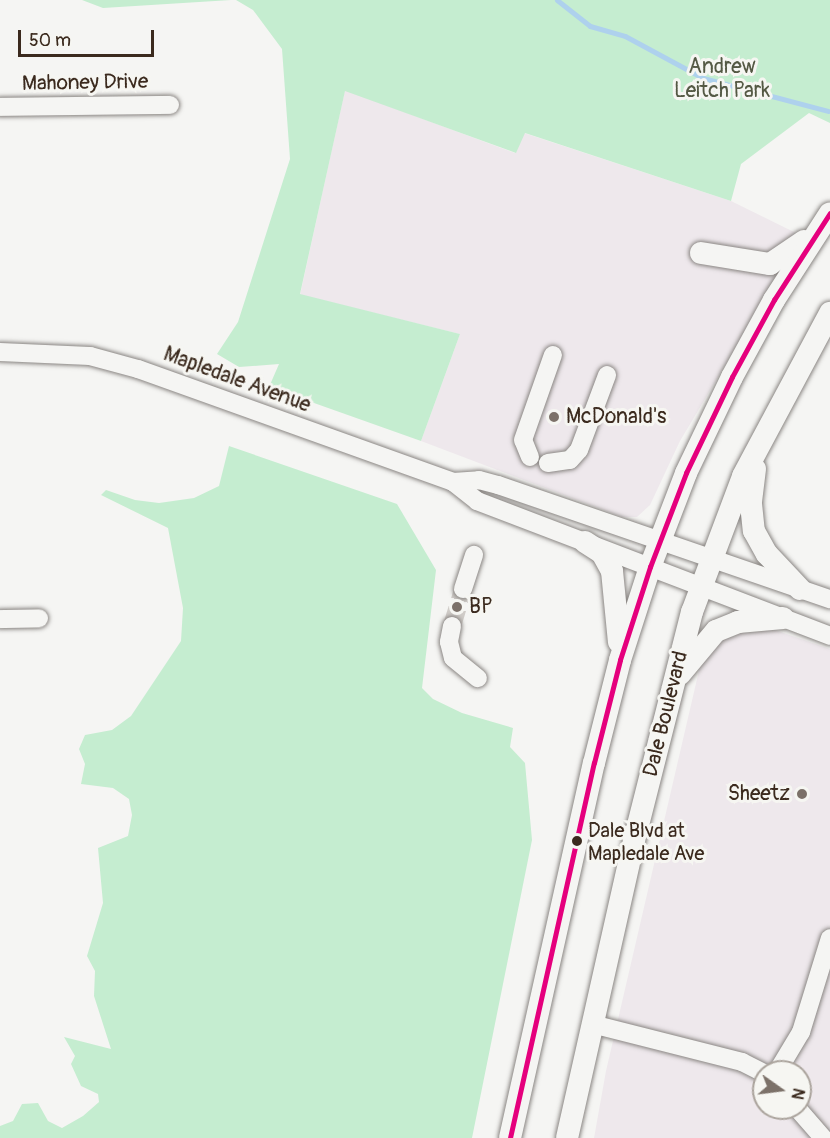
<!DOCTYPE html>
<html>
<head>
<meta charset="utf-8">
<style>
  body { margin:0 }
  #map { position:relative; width:830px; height:1138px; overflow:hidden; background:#f5f5f3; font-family:Pangolin,sans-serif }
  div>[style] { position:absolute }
  .built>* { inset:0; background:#eee8ec }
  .green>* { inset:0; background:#c5edd0 }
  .stream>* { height:5px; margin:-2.5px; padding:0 2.5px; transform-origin:2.5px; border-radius:2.5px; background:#aed1ed }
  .minor-tunnel>* { height:18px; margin-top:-9px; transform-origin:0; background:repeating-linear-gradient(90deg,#d0ccc8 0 18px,transparent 0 27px) }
  .roads { filter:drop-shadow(0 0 2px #8a8683) drop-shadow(0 0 2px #8a8683) }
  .minor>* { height:18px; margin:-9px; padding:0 9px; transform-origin:9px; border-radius:9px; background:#f5f5f3 }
  .major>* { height:22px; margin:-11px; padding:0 11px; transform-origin:11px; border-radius:11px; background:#f5f5f3 }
  .bus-1>* { height:4.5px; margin:-2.25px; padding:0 2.25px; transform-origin:2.25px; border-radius:2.25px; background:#e5007d }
  .dots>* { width:16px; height:16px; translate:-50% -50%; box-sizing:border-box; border:3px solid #f6f6f2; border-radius:50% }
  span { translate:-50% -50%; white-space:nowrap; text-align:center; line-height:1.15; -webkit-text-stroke:6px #f6f6f2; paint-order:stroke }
  .bus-label { font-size:20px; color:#3b2a1e }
  .left { translate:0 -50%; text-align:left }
  .park-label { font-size:21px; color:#545944 }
  .street-label { font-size:21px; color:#3b2a1e }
  .poi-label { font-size:21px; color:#3b2a1e }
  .right { translate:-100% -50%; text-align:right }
  .north { position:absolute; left:752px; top:1060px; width:60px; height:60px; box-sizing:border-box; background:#f6f6f2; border:2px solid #aba49d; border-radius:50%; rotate:104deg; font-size:16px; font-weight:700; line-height:24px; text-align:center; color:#3b2a1e }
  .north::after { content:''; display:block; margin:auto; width:21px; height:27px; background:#7c7169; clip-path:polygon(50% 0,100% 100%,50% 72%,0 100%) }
  .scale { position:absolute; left:18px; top:30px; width:136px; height:27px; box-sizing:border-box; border:3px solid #3b2a1e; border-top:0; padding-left:8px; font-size:18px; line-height:21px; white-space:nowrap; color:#3b2a1e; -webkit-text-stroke:4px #f6f6f2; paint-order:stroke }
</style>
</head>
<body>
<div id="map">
  <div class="built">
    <div style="clip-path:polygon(345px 90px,515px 153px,524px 133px,731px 201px,802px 236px,680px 441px,650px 505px,637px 517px,622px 517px,421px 441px,460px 334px,300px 295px)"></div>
    <div style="clip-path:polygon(evenodd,755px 623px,830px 649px,830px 1138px,594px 1138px,606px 1071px,704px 649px,755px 623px,764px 1072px,800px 1072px,800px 1108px,764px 1108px,764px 1072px)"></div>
  </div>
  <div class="green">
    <div style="clip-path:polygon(82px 0,231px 0,103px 8px)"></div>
    <div style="clip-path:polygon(236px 0,830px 0,830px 123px,809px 113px,741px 164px,731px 201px,525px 133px,516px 153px,345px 91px,300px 294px,460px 334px,421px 441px,269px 387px,279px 364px,239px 367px,217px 354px,238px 322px,290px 159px,282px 49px,253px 10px)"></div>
    <div style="clip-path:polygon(229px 446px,397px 504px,436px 570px,422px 688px,433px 699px,462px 713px,513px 728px,510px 747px,525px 763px,532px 840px,472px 1138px,0 1138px,0 1126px,13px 1121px,22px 1104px,38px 1103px,48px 1121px,62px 1128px,83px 1116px,99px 1102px,98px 1094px,81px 1086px,71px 1064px,75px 1056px,64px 1037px,111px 1049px,94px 996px,95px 971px,87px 956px,103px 903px,98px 848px,128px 836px,132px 815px,129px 799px,113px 788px,81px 784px,85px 764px,79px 749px,85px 735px,112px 730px,131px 716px,181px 641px,183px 608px,168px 528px,101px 495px,106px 490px,135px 500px,159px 503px,194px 498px,219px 486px)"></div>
  </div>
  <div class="stream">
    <div style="left:557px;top:0;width:42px;rotate:38.2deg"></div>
    <div style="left:590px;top:26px;width:36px;rotate:16deg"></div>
    <div style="left:625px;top:36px;width:89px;rotate:28.3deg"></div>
    <div style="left:703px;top:78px;width:129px;rotate:14.8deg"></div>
  </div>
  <div class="minor-tunnel">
    <div style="left:452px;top:626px;width:39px;rotate:-73deg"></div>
  </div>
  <div class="roads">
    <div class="minor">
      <div style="left:0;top:107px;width:170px;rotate:-0.7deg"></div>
      <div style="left:0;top:352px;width:90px;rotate:2.5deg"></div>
      <div style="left:90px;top:356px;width:50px;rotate:15.2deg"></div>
      <div style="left:138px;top:369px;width:335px;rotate:19.7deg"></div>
      <div style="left:453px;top:482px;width:31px;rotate:38deg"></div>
      <div style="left:477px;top:501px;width:378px;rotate:20.9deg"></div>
      <div style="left:530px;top:457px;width:18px;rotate:-112deg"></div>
      <div style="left:523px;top:440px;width:90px;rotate:-70.6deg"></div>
      <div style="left:548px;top:463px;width:22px;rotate:-8deg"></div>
      <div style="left:570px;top:460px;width:13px;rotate:-48deg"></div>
      <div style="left:579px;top:450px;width:80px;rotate:-69.5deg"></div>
      <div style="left:453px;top:482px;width:26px;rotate:-4deg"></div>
      <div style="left:479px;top:480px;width:20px;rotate:15deg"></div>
      <div style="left:498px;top:485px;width:351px;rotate:19deg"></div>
      <div style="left:463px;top:589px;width:36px;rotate:-72deg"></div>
      <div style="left:0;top:619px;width:39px;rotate:-1deg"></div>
      <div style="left:452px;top:626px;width:16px;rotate:101deg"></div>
      <div style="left:449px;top:642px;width:16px;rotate:76deg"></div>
      <div style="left:453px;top:658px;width:32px;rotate:39deg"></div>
      <div style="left:592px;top:1024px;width:155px;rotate:14.2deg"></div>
      <div style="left:742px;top:1062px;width:25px;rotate:27deg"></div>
      <div style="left:777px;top:1072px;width:47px;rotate:-59deg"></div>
      <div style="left:801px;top:1032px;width:98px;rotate:-72.9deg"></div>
      <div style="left:797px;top:1108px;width:40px;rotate:49deg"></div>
    </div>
    <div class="major">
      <div style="left:701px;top:253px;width:70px;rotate:9.1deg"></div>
      <div style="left:770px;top:264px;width:41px;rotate:-34.1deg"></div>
      <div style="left:755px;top:469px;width:35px;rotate:97deg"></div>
      <div style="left:751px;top:504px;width:27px;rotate:84deg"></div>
      <div style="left:754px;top:531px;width:26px;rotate:61deg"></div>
      <div style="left:767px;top:554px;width:48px;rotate:46.7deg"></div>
      <div style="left:585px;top:542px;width:20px;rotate:33deg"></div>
      <div style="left:602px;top:553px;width:21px;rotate:61deg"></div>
      <div style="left:612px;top:571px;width:71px;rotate:84.4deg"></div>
      <div style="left:680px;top:674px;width:56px;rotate:-50.1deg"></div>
      <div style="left:716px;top:631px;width:24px;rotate:-22deg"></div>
      <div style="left:738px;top:622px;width:45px;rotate:-5.1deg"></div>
      <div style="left:510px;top:1138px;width:384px;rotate:-77.4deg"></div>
      <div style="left:594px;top:763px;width:106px;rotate:-75.8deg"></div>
      <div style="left:620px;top:660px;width:98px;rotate:-72.1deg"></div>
      <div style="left:650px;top:567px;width:101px;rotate:-69deg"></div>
      <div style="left:686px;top:473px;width:106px;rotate:-64.4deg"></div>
      <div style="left:732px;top:377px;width:88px;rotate:-61.4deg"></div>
      <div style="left:774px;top:300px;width:103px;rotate:-57.2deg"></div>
      <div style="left:567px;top:1138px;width:313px;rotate:-77.3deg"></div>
      <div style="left:636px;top:833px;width:228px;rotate:-75.8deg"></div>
      <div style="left:692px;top:612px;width:145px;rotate:-69.4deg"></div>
      <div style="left:743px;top:476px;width:185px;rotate:-61.9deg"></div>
    </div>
  </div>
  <div class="bus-1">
    <div style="left:510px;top:1138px;width:384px;rotate:-77.4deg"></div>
    <div style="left:594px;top:763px;width:106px;rotate:-75.8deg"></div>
    <div style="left:620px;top:660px;width:98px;rotate:-72.1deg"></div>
    <div style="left:650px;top:567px;width:101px;rotate:-69deg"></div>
    <div style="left:686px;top:473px;width:106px;rotate:-64.4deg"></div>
    <div style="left:732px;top:377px;width:88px;rotate:-61.4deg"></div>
    <div style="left:774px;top:300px;width:103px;rotate:-57.2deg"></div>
  </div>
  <div class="dots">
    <div style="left:554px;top:417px;background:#7c7169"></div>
    <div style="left:457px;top:607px;background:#7c7169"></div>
    <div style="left:802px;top:794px;background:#7c7169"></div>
    <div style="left:577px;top:841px;background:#3b2a1e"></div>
  </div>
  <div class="bus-label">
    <span class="left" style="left:588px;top:842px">Dale Blvd at<br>Mapledale Ave</span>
  </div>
  <div class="park-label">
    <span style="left:722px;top:79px">Andrew<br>Leitch Park</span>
  </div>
  <div class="street-label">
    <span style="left:85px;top:83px;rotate:-1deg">Mahoney Drive</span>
    <span style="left:237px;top:380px;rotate:20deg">Mapledale Avenue</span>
    <span style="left:666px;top:714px;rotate:-76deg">Dale Boulevard</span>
  </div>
  <div class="poi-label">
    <span class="left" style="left:566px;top:417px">McDonald's</span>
    <span class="left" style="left:469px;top:607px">BP</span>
    <span class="right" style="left:790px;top:794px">Sheetz</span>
  </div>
  <div class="north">N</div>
  <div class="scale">50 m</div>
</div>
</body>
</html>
